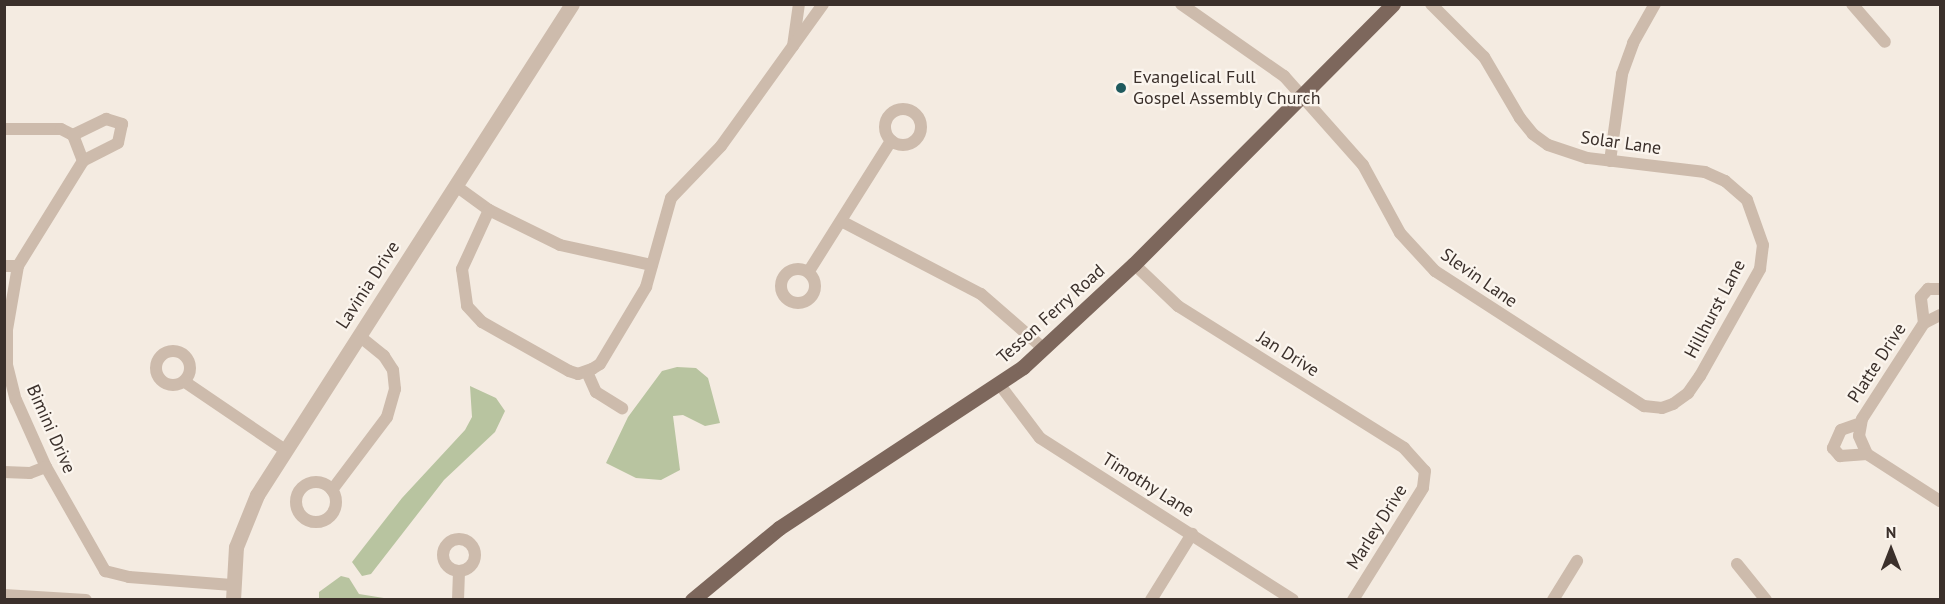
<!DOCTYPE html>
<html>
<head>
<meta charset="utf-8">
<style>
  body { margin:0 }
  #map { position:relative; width:1945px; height:604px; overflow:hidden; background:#f4ebe1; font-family:"PT Sans",sans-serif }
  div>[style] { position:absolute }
  .green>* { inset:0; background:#b8c4a0 }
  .minor>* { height:12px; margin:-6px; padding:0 6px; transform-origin:6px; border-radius:6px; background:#cdbbac }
  .minor>.ring { margin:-6px; padding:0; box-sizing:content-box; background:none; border:12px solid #cdbbac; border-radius:50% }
  .tertiary>* { height:15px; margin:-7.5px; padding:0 7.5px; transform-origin:7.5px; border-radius:7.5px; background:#cdbbac }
  .primary>* { height:15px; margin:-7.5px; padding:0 7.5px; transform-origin:7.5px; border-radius:7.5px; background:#7d675c }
  .dots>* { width:16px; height:16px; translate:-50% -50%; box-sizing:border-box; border:3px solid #fbf5ee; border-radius:50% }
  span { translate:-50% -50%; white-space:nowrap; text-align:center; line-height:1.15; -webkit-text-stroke:4.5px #fbf5ee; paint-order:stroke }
  .poi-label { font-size:18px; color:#3b302b }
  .left { translate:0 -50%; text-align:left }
  .street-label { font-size:18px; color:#3b302b }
  .frame { position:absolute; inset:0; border:6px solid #3b302b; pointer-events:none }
  .north { position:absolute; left:1861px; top:520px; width:60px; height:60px; -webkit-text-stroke:4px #fbf5ee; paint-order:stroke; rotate:0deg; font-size:16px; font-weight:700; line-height:24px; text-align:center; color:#3b302b }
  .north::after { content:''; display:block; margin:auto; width:21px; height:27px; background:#3b302b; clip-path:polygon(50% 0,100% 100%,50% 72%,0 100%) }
</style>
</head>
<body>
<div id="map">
  <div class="green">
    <div style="clip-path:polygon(677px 367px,696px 368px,708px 378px,720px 423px,705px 426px,683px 415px,673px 416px,680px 470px,661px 480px,636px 478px,606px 463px,628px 417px,662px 371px)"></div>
    <div style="clip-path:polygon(470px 386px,496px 398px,505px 411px,495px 432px,444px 480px,371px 574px,362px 576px,352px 562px,402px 498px,465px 430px,472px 417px)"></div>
    <div style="clip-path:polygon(341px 576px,349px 578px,359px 594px,390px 599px,319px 599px,319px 592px)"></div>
  </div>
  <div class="minor">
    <div style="left:1181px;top:4px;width:126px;rotate:35deg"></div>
    <div style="left:1284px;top:76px;width:119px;rotate:48.4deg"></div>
    <div style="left:1363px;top:165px;width:77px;rotate:61.4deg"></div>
    <div style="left:1400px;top:233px;width:52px;rotate:47.4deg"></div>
    <div style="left:1435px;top:271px;width:249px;rotate:32.9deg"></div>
    <div style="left:1644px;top:406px;width:18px;rotate:6deg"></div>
    <div style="left:1662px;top:408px;width:12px;rotate:-20deg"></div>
    <div style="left:1673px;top:404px;width:19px;rotate:-36deg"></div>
    <div style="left:1688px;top:393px;width:21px;rotate:-55deg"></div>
    <div style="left:1700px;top:376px;width:123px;rotate:-60.7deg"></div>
    <div style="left:1760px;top:269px;width:24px;rotate:-83deg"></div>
    <div style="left:1763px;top:245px;width:48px;rotate:-109.6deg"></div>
    <div style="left:1747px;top:200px;width:29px;rotate:-139deg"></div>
    <div style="left:1725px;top:181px;width:22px;rotate:-156deg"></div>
    <div style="left:1705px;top:172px;width:119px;rotate:-173.2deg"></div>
    <div style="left:1587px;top:158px;width:41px;rotate:-161.6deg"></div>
    <div style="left:1548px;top:145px;width:19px;rotate:-144deg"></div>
    <div style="left:1533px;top:134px;width:21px;rotate:-129deg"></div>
    <div style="left:1520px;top:118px;width:71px;rotate:-120.5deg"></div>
    <div style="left:1484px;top:57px;width:75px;rotate:-135deg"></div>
    <div style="left:1852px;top:4px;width:50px;rotate:49deg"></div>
    <div style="left:793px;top:46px;width:42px;rotate:-81.9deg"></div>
    <div class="ring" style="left:885px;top:109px;width:24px;height:24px"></div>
    <div style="left:4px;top:129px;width:57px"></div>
    <div style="left:61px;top:129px;width:13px;rotate:27deg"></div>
    <div style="left:73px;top:135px;width:28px;rotate:69deg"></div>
    <div style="left:83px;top:161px;width:123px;rotate:121.8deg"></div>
    <div style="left:18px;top:266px;width:65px;rotate:99.8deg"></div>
    <div style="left:7px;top:330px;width:35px;rotate:90deg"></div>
    <div style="left:7px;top:365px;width:36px;rotate:76deg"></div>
    <div style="left:16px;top:400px;width:73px;rotate:65.9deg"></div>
    <div style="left:46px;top:467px;width:120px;rotate:60.4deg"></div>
    <div style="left:105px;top:571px;width:25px;rotate:14deg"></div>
    <div style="left:129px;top:577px;width:103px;rotate:4.4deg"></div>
    <div style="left:73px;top:135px;width:37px;rotate:-26deg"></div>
    <div style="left:106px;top:119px;width:17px;rotate:17deg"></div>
    <div style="left:122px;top:124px;width:19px;rotate:102deg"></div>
    <div style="left:118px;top:143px;width:39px;rotate:153deg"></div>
    <div style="left:1610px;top:161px;width:88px;rotate:-82.1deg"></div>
    <div style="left:1622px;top:74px;width:33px;rotate:-70deg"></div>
    <div style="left:1633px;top:43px;width:45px;rotate:-60.6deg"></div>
    <div style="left:456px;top:186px;width:41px;rotate:36deg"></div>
    <div style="left:489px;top:210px;width:79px;rotate:26.2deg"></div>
    <div style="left:560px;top:245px;width:94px;rotate:12.3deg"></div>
    <div style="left:489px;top:210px;width:65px;rotate:114.6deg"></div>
    <div style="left:462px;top:269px;width:37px;rotate:82deg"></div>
    <div style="left:467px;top:306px;width:22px;rotate:47deg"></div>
    <div style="left:482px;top:322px;width:100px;rotate:29.4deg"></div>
    <div style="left:569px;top:371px;width:9px;rotate:18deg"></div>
    <div style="left:578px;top:374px;width:15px;rotate:-20deg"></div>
    <div style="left:592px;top:369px;width:9px;rotate:-32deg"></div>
    <div style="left:600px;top:364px;width:90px;rotate:-59.1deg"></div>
    <div style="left:646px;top:287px;width:92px;rotate:-74.3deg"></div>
    <div style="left:671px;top:198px;width:72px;rotate:-46.1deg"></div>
    <div style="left:721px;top:146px;width:175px;rotate:-54.3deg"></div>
    <div style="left:843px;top:222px;width:156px;rotate:27.6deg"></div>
    <div style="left:981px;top:294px;width:84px;rotate:41.1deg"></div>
    <div style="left:1134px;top:264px;width:61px;rotate:43.7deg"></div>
    <div style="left:1178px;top:306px;width:267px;rotate:32.1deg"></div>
    <div style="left:1404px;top:448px;width:31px;rotate:48deg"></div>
    <div style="left:1425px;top:471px;width:17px;rotate:97deg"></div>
    <div style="left:1423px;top:488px;width:132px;rotate:122deg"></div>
    <div style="left:4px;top:266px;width:14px"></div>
    <div class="ring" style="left:781px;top:269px;width:22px;height:22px"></div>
    <div style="left:809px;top:271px;width:154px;rotate:-57.8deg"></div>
    <div style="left:1940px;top:315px;width:18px;rotate:153deg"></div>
    <div style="left:1924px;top:323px;width:114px;rotate:122.9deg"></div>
    <div style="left:1862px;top:419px;width:17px;rotate:100deg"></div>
    <div style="left:1859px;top:436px;width:20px;rotate:66deg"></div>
    <div style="left:1867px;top:454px;width:87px;rotate:32.8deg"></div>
    <div style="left:1924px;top:323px;width:26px;rotate:-97deg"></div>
    <div style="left:1921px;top:297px;width:11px;rotate:-49deg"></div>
    <div style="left:1928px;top:289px;width:12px"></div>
    <div class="ring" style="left:156px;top:351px;width:22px;height:22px"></div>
    <div style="left:587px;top:372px;width:22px;rotate:66deg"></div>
    <div style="left:596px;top:392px;width:31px;rotate:32deg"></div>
    <div style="left:185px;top:382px;width:121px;rotate:34.2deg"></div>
    <div style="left:1000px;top:385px;width:66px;rotate:53deg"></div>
    <div style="left:1040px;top:438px;width:300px;rotate:32.6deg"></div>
    <div style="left:1861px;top:423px;width:21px;rotate:161deg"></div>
    <div style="left:1841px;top:430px;width:20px;rotate:114deg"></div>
    <div style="left:1833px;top:448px;width:11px;rotate:49deg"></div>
    <div style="left:1840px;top:456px;width:27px;rotate:-4deg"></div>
    <div style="left:4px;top:472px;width:26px;rotate:2deg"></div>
    <div style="left:30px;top:473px;width:17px;rotate:-21deg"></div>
    <div class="ring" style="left:296px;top:482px;width:28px;height:28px"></div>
    <div style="left:332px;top:490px;width:91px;rotate:-53deg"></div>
    <div style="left:387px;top:417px;width:29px;rotate:-74deg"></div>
    <div style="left:395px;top:389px;width:19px;rotate:-96deg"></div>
    <div style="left:393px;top:370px;width:17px;rotate:-123deg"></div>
    <div style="left:384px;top:356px;width:32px;rotate:-141deg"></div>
    <div class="ring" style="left:443px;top:539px;width:20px;height:20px"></div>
    <div style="left:1737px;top:564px;width:46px;rotate:51.1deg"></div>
    <div style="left:4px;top:595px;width:82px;rotate:3.5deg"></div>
    <div style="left:458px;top:600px;width:29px;rotate:-88deg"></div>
    <div style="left:1151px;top:600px;width:78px;rotate:-58.2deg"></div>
    <div style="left:1553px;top:600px;width:46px;rotate:-58.4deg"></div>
  </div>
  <div class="tertiary">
    <div style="left:233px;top:600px;width:53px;rotate:-86.8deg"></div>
    <div style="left:236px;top:547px;width:56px;rotate:-68deg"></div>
    <div style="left:257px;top:495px;width:583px;rotate:-57.32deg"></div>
  </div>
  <div class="primary">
    <div style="left:692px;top:600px;width:113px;rotate:-39.6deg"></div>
    <div style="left:779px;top:528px;width:292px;rotate:-33.4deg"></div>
    <div style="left:1023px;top:367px;width:151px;rotate:-42.9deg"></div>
    <div style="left:1134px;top:264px;width:367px;rotate:-45.1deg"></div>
  </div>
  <div class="dots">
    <div style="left:1121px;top:88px;background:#1f5a5e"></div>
  </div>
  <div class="poi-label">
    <span class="left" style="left:1133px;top:88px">Evangelical Full<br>Gospel Assembly Church</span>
  </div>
  <div class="street-label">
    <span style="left:1621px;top:143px;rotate:8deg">Solar Lane</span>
    <span style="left:1479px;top:278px;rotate:35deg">Slevin Lane</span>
    <span style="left:368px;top:285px;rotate:-57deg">Lavinia Drive</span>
    <span style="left:1715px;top:309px;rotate:-62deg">Hillhurst Lane</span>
    <span style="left:1051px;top:314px;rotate:-42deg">Tesson Ferry Road</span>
    <span style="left:1288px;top:354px;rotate:32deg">Jan Drive</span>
    <span style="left:1877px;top:363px;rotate:-57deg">Platte Drive</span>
    <span style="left:51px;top:429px;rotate:66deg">Bimini Drive</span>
    <span style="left:1148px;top:485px;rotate:32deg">Timothy Lane</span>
    <span style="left:1377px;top:527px;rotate:-58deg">Marley Drive</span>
  </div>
  <div class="frame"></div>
  <div class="north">N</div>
</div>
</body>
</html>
